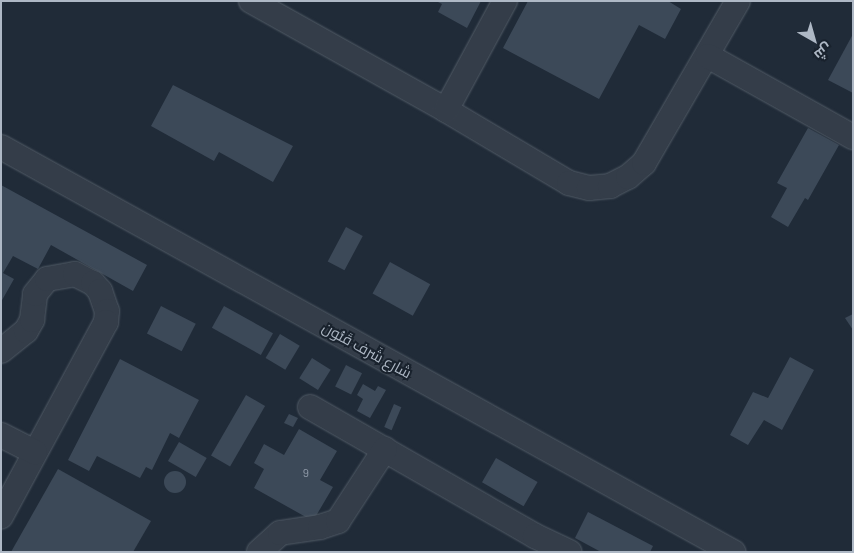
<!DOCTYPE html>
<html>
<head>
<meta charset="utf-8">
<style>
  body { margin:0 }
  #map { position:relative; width:854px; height:553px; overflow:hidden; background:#202b38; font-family:Barlow,Cairo,sans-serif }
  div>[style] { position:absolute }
  .building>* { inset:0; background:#3c4958; transform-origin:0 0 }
  .round { border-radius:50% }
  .roads { filter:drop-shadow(0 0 1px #515b66) drop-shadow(0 0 1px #515b66) }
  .street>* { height:24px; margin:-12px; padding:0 12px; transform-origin:12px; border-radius:12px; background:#343d49 }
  span { translate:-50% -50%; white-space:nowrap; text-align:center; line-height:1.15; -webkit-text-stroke:4px #19222d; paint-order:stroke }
  .number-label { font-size:12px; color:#929caa }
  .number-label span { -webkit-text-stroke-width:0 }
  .street-label { font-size:15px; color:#aeb8c5 }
  .frame { position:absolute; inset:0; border:2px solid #aeb8c5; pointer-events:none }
  .north { position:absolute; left:789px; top:15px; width:50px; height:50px; -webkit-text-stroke:4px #19222d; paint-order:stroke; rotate:142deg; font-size:14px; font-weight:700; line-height:20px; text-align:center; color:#aeb8c5 }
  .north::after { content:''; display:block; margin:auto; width:18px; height:22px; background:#aeb8c5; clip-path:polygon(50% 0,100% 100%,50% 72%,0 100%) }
</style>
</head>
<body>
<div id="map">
  <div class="building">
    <div style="clip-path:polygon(436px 1px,481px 1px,467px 28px,438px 12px,442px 4px)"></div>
    <div style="clip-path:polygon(528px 1px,668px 1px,681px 9px,665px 39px,639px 25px,599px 99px,503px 48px)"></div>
    <div style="clip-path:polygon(853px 34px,853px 93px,828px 80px)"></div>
    <div style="clip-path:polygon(173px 85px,293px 146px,273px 182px,219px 152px,214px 161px,151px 126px)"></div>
    <div style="clip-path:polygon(808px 128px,839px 145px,808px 200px,805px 198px,788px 227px,771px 217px,787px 188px,777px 183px)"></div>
    <div style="clip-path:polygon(1px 185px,147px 265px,133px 291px,51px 245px,38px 269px,13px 256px,3px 273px,14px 279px,1px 302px)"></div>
    <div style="left:346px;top:227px;width:19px;height:39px;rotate:28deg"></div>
    <div style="left:390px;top:262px;width:46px;height:36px;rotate:29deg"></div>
    <div style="left:161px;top:306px;width:39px;height:31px;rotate:27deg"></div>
    <div style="left:224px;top:306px;width:56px;height:25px;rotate:29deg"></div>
    <div style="clip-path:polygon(853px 314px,853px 330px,845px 318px)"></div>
    <div style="left:280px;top:334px;width:23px;height:28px;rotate:31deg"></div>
    <div style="clip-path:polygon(790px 357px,814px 370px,782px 430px,764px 420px,748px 445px,730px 435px,753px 392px,768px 398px)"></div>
    <div style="left:312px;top:358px;width:22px;height:24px;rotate:32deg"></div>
    <div style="clip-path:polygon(120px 359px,199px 400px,179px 438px,170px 433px,152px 470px,146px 467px,140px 478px,97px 456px,89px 471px,68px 460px)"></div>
    <div style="left:346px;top:365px;width:18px;height:24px;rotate:27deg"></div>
    <div style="clip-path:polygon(363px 384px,375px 391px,378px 386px,386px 390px,370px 418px,357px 411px,363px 399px,357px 395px)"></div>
    <div style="left:246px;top:395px;width:22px;height:70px;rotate:30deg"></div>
    <div style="left:394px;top:404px;width:8px;height:25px;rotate:23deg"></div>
    <div style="clip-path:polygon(289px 414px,298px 418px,293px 427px,284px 423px)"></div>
    <div style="clip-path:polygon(299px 429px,337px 451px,320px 480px,333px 487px,313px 521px,254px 488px,264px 469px,254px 463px,264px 444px,284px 455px)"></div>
    <div style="left:179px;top:442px;width:32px;height:22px;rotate:30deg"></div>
    <div style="left:496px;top:458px;width:48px;height:28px;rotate:30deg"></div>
    <div style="clip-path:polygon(58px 469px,151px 521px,133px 552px,11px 552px)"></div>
    <div class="round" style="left:164px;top:471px;width:22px;height:22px"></div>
    <div style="clip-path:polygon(588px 512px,653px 546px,650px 552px,601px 552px,575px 538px)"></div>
  </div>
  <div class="roads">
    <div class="street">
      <div style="left:251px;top:1px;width:223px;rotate:29.2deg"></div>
      <div style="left:446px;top:110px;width:143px;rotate:30.7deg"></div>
      <div style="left:569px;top:183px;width:21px;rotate:14deg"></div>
      <div style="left:589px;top:188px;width:21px;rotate:-5deg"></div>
      <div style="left:610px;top:186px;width:20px;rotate:-27deg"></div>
      <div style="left:628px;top:177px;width:21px;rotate:-41deg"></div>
      <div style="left:644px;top:163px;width:187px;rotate:-59.9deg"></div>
      <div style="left:708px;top:56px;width:166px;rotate:29.2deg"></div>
      <div style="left:446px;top:110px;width:124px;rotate:-61.6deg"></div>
      <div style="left:1px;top:147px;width:837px;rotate:28.95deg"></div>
      <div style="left:1px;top:351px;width:32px;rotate:-39deg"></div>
      <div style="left:26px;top:331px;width:13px;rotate:-61deg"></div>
      <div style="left:32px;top:320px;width:26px;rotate:-83deg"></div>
      <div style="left:35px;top:294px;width:19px;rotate:-51deg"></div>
      <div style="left:47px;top:279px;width:28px;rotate:-10deg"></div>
      <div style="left:75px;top:274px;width:20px;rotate:27deg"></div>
      <div style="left:93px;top:283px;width:11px;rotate:49deg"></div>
      <div style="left:100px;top:291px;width:21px;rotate:71deg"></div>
      <div style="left:107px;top:311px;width:11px;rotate:95deg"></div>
      <div style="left:106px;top:322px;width:221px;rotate:118.4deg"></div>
      <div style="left:310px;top:407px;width:259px;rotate:29.8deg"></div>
      <div style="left:535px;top:536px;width:38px;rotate:25deg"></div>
      <div style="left:1px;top:435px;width:38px;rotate:27deg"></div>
      <div style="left:259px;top:552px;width:28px;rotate:-42deg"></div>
      <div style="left:280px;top:533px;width:40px;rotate:-8.5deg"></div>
      <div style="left:320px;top:527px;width:19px;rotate:-18deg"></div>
      <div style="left:338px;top:521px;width:86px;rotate:-56.9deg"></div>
    </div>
  </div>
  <div class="number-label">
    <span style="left:306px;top:473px">9</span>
  </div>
  <div class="street-label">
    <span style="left:367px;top:350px;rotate:29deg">شارع شَرف قَنُّون</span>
  </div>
  <div class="frame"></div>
  <div class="north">ش</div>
</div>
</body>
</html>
